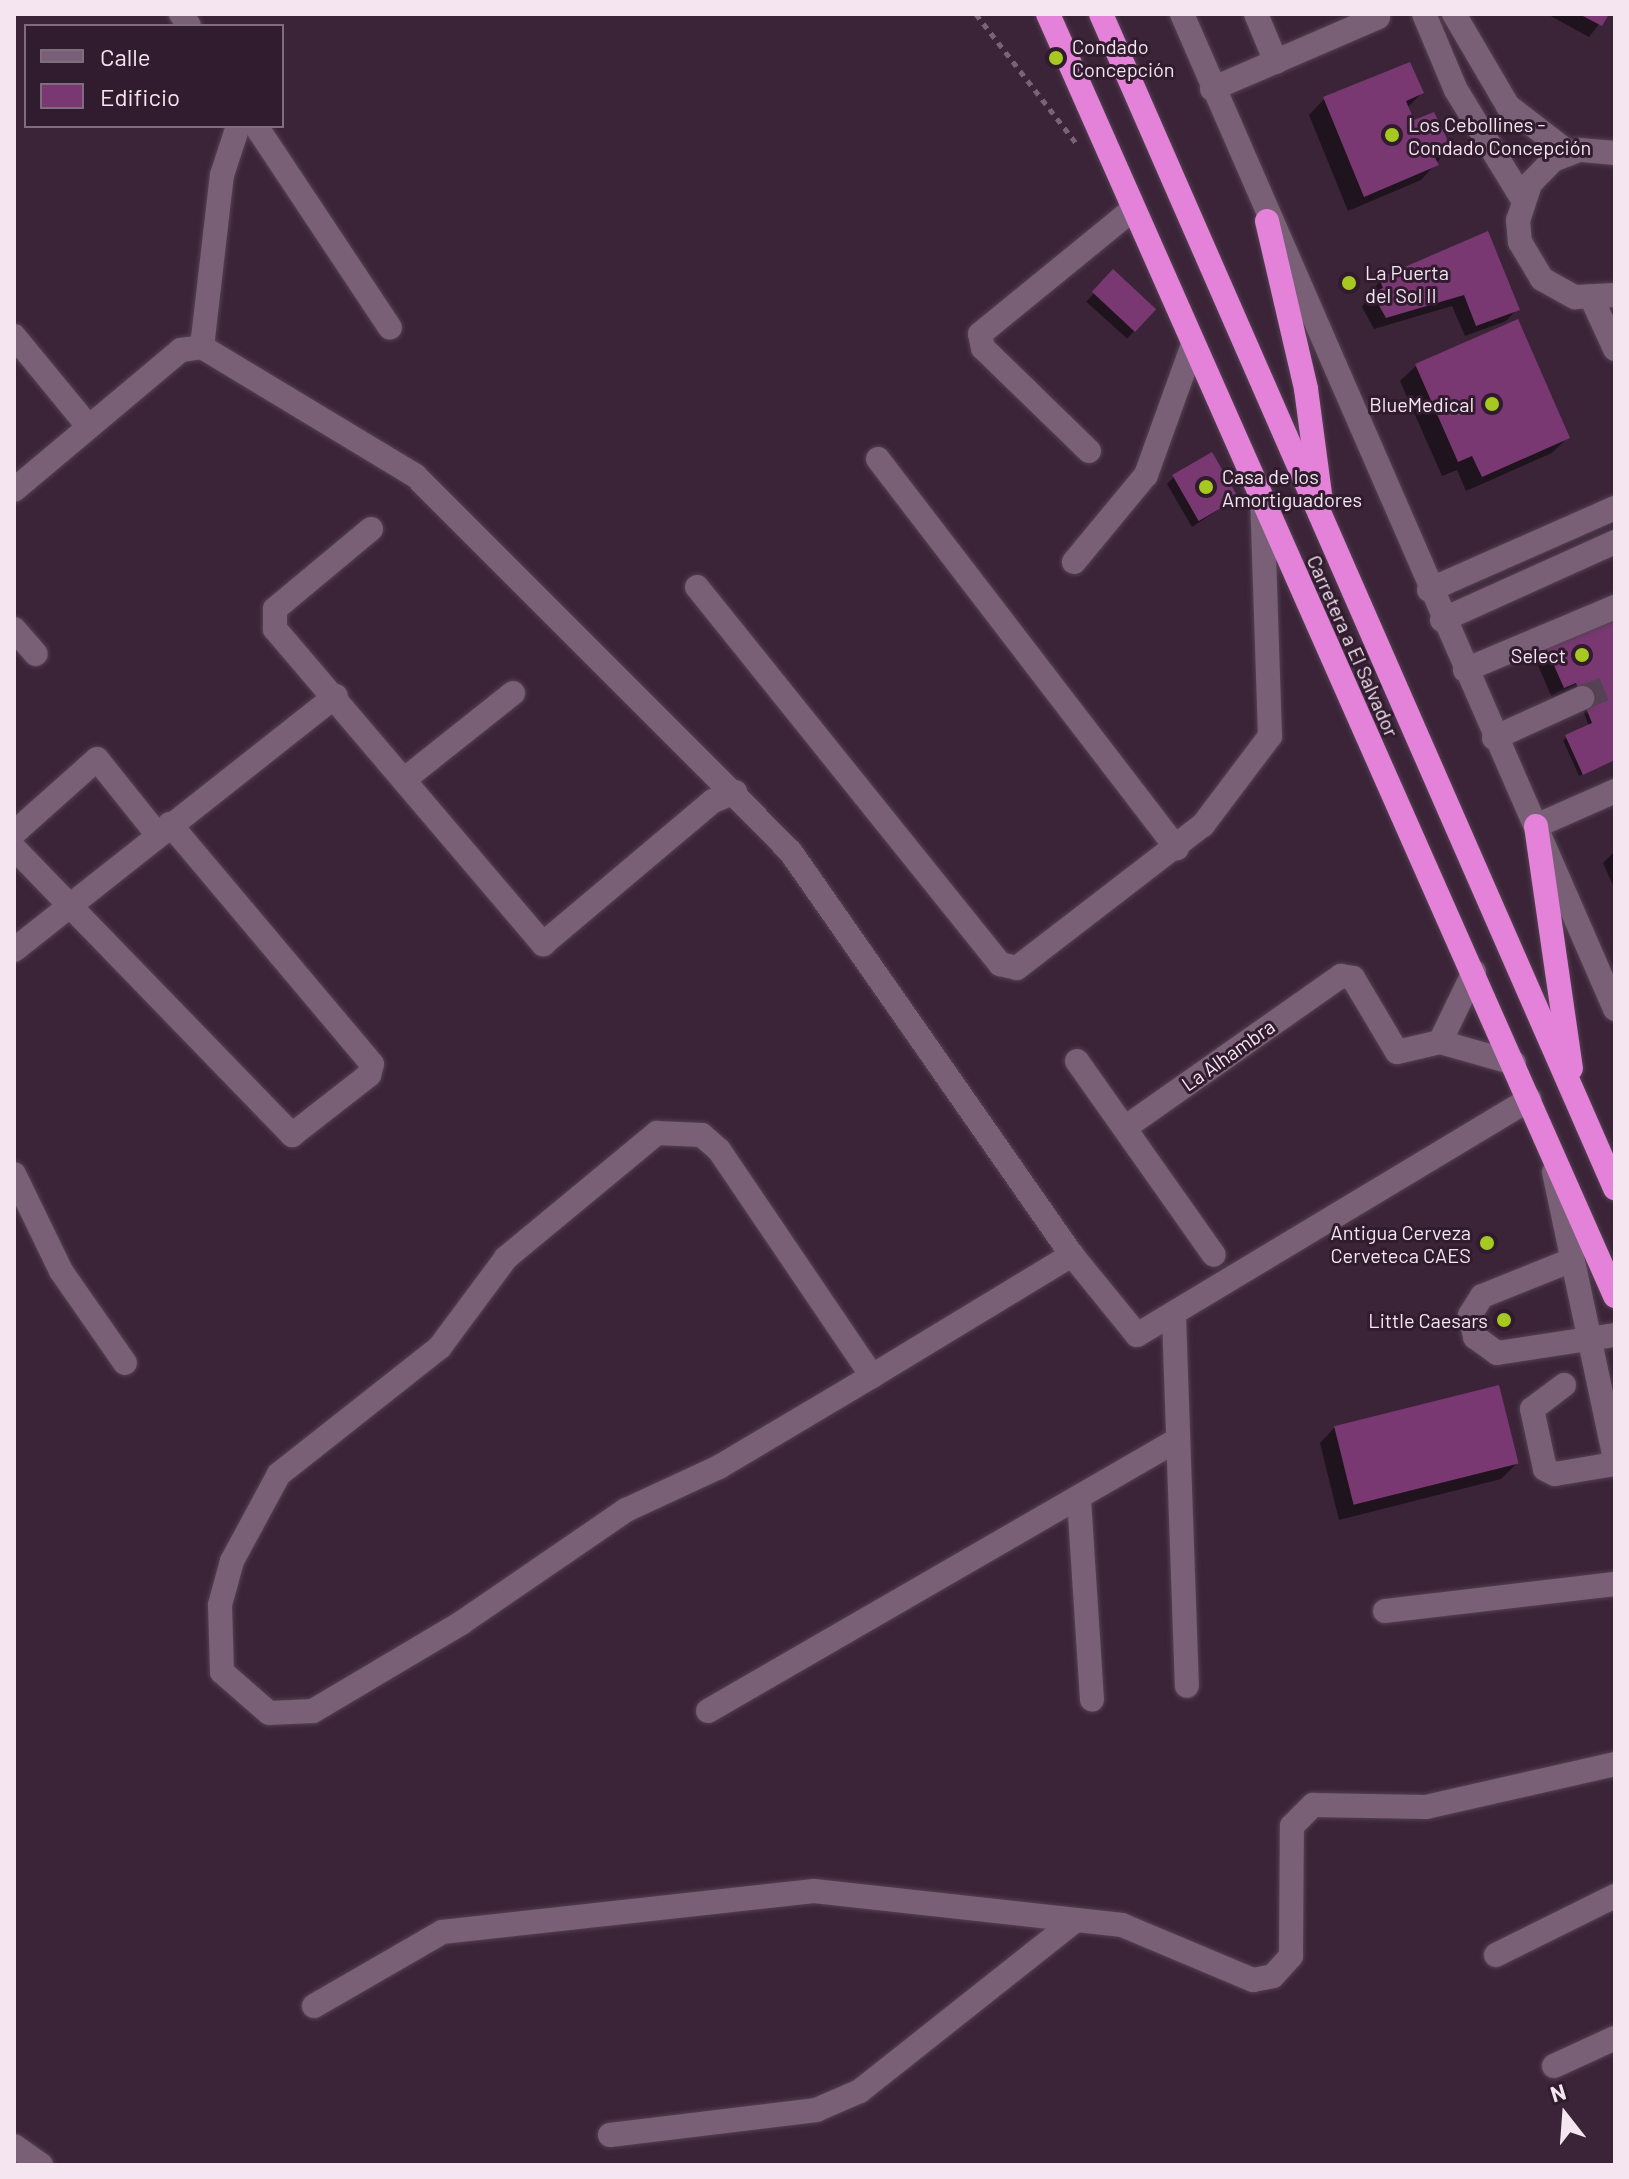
<!DOCTYPE html>
<html>
<head>
<meta charset="utf-8">
<style>
  body { margin:0 }
  #map { position:relative; width:1629px; height:2179px; overflow:hidden; background:#3b2438; font-family:Barlow,sans-serif }
  div>[style] { position:absolute }
  .shadow>* { inset:0; background:#0007; transform-origin:0 0 }
  .building>* { inset:0; background:#793872; transform-origin:0 0 }
  .minor-tunnel>* { height:24px; margin-top:-12px; transform-origin:0; background:repeating-linear-gradient(90deg,#574154 0 24px,transparent 0 36px) }
  .path>* { height:5px; margin-top:-2.5px; transform-origin:0; background:repeating-linear-gradient(90deg,#786475 0 6px,transparent 0 12px) }
  .roads { filter:drop-shadow(0 0 2px #544151) drop-shadow(0 0 2px #544151) }
  .minor>* { height:24px; margin:-12px; padding:0 12px; transform-origin:12px; border-radius:12px; background:#7a6076 }
  .highway>* { height:24px; margin:-12px; padding:0 12px; transform-origin:12px; border-radius:12px; background:#e382d8 }
  .dots>* { width:22px; height:22px; translate:-50% -50%; box-sizing:border-box; border:4px solid #311b2e; border-radius:50% }
  span { translate:-50% -50%; white-space:nowrap; text-align:center; line-height:1.15; -webkit-text-stroke:6px #311b2e; paint-order:stroke }
  .poi-label { font-size:20px; color:#f4e5f1 }
  .left { translate:0 -50%; text-align:left }
  .right { translate:-100% -50%; text-align:right }
  .street-label { font-size:20px; color:#f4e5f1 }
  .frame { position:absolute; inset:0; border:16px solid #f4e5f1; pointer-events:none }
  .legend { position:absolute; left:24px; top:24px; width:260px; height:104px; box-sizing:border-box; background:#311b2e; border:2px solid #7f6c7c; margin:0; padding:10px 14px; list-style:none; font-size:24px; color:#f4e5f1 }
  .legend li { display:flex; align-items:center; gap:16px; height:40px }
  .legend b { width:40px; border:2px solid #7f6c7c }
  .north { position:absolute; left:1525px; top:2075px; width:80px; height:80px; -webkit-text-stroke:6px #311b2e; paint-order:stroke; rotate:343deg; font-size:22px; font-weight:700; line-height:32px; text-align:center; color:#f4e5f1 }
  .north::after { content:''; display:block; margin:auto; width:28px; height:36px; background:#f4e5f1; clip-path:polygon(50% 0,100% 100%,50% 72%,0 100%) }
</style>
</head>
<body>
<div id="map">
  <div class="shadow">
    <div style="clip-path:polygon(1547px 14px,1607px 14px,1589px 37px)"></div>
    <div style="clip-path:polygon(1422px 93px,1407px 108px,1413px 123px,1449px 149px,1421px 180px,1348px 211px,1309px 115px,1324px 99px)"></div>
    <div style="clip-path:polygon(1487px 233px,1517px 309px,1506px 321px,1465px 336px,1452px 306px,1374px 329px,1362px 307px,1380px 280px)"></div>
    <div style="left:1113px;top:272px;width:55px;height:40px;rotate:42deg"></div>
    <div style="clip-path:polygon(1517px 321px,1568px 437px,1552px 453px,1466px 491px,1457px 470px,1442px 476px,1400px 381px,1416px 366px)"></div>
    <div style="clip-path:polygon(1174px 477px,1236px 498px,1192px 527px,1167px 484px)"></div>
    <div style="clip-path:polygon(1615px 615px,1615px 760px,1579px 776px,1563px 740px,1589px 726px,1575px 689px,1552px 698px,1534px 656px)"></div>
    <div style="clip-path:polygon(1615px 851px,1615px 890px,1603px 863px)"></div>
    <div style="clip-path:polygon(1335px 1427px,1516px 1464px,1501px 1479px,1339px 1520px,1320px 1443px)"></div>
  </div>
  <div class="building">
    <div style="clip-path:polygon(1579px 14px,1609px 14px,1602px 26px)"></div>
    <div style="clip-path:polygon(1410px 62px,1424px 93px,1406px 101px,1414px 120px,1434px 112px,1452px 149px,1434px 156px,1439px 165px,1364px 197px,1323px 97px)"></div>
    <div style="clip-path:polygon(1488px 231px,1520px 310px,1476px 326px,1464px 295px,1386px 318px,1372px 293px,1383px 288px,1379px 278px)"></div>
    <div style="left:1113px;top:269px;width:59px;height:31px;rotate:43deg"></div>
    <div style="clip-path:polygon(1518px 319px,1570px 438px,1482px 477px,1472px 456px,1458px 462px,1415px 364px)"></div>
    <div style="left:1212px;top:452px;width:53px;height:46px;rotate:60deg"></div>
    <div style="clip-path:polygon(1615px 613px,1615px 760px,1583px 775px,1565px 735px,1592px 723px,1576px 683px,1564px 688px,1544px 643px)"></div>
    <div style="left:1499px;top:1385px;width:81px;height:170px;rotate:76deg"></div>
  </div>
  <div class="minor-tunnel">
    <div style="left:1582px;top:698px;width:35px;rotate:-22deg"></div>
  </div>
  <div class="path">
    <div style="left:976px;top:14px;width:163px;rotate:52.2deg"></div>
  </div>
  <div class="roads">
    <div class="minor">
      <div style="left:181px;top:14px;width:14px;rotate:56deg"></div>
      <div style="left:1182px;top:14px;width:1085px;rotate:66.48deg"></div>
      <div style="left:1256px;top:14px;width:52px;rotate:67.4deg"></div>
      <div style="left:1424px;top:14px;width:82px;rotate:67.2deg"></div>
      <div style="left:1456px;top:90px;width:127px;rotate:58.6deg"></div>
      <div style="left:1454px;top:14px;width:107px;rotate:59.6deg"></div>
      <div style="left:1508px;top:106px;width:77px;rotate:37.6deg"></div>
      <div style="left:1212px;top:89px;width:181px;rotate:-23.4deg"></div>
      <div style="left:256px;top:126px;width:242px;rotate:56.4deg"></div>
      <div style="left:1615px;top:153px;width:36px;rotate:-175deg"></div>
      <div style="left:1579px;top:150px;width:28px;rotate:159deg"></div>
      <div style="left:1553px;top:160px;width:33px;rotate:134deg"></div>
      <div style="left:1530px;top:184px;width:38px;rotate:108deg"></div>
      <div style="left:1518px;top:220px;width:22px;rotate:85deg"></div>
      <div style="left:1520px;top:242px;width:43px;rotate:59.3deg"></div>
      <div style="left:1542px;top:279px;width:38px;rotate:29deg"></div>
      <div style="left:1575px;top:297px;width:40px;rotate:-2.9deg"></div>
      <div style="left:1592px;top:299px;width:55px;rotate:65.3deg"></div>
      <div style="left:14px;top:336px;width:117px;rotate:50.6deg"></div>
      <div style="left:202px;top:347px;width:173px;rotate:-83.4deg"></div>
      <div style="left:222px;top:175px;width:52px;rotate:-71.9deg"></div>
      <div style="left:1089px;top:451px;width:148px;rotate:-135.8deg"></div>
      <div style="left:983px;top:348px;width:14px;rotate:-102deg"></div>
      <div style="left:980px;top:334px;width:195px;rotate:-39.2deg"></div>
      <div style="left:878px;top:459px;width:491px;rotate:52.5deg"></div>
      <div style="left:14px;top:490px;width:218px;rotate:-40deg"></div>
      <div style="left:181px;top:350px;width:21px;rotate:-8deg"></div>
      <div style="left:202px;top:347px;width:250px;rotate:31.1deg"></div>
      <div style="left:416px;top:476px;width:530px;rotate:45.08deg"></div>
      <div style="left:790px;top:851px;width:493px;rotate:55.1deg"></div>
      <div style="left:1072px;top:1255px;width:103px;rotate:50.9deg"></div>
      <div style="left:1137px;top:1335px;width:458px;rotate:-31deg"></div>
      <div style="left:371px;top:529px;width:125px;rotate:140.2deg"></div>
      <div style="left:275px;top:609px;width:20px;rotate:90deg"></div>
      <div style="left:275px;top:629px;width:414px;rotate:49.6deg"></div>
      <div style="left:543px;top:944px;width:222px;rotate:-40.1deg"></div>
      <div style="left:713px;top:801px;width:24px;rotate:-22deg"></div>
      <div style="left:1074px;top:562px;width:113px;rotate:-50.4deg"></div>
      <div style="left:1146px;top:475px;width:133px;rotate:-70.2deg"></div>
      <div style="left:697px;top:587px;width:484px;rotate:51.2deg"></div>
      <div style="left:1000px;top:964px;width:17px;rotate:13deg"></div>
      <div style="left:1017px;top:968px;width:235px;rotate:-37.6deg"></div>
      <div style="left:1203px;top:825px;width:111px;rotate:-53deg"></div>
      <div style="left:1270px;top:736px;width:235px;rotate:-91.9deg"></div>
      <div style="left:1429px;top:590px;width:203px;rotate:-23.8deg"></div>
      <div style="left:1442px;top:620px;width:190px;rotate:-24.3deg"></div>
      <div style="left:14px;top:629px;width:33px;rotate:49deg"></div>
      <div style="left:1465px;top:670px;width:163px;rotate:-22.8deg"></div>
      <div style="left:1494px;top:738px;width:97px;rotate:-24.4deg"></div>
      <div style="left:405px;top:779px;width:138px;rotate:-38.5deg"></div>
      <div style="left:1536px;top:826px;width:86px;rotate:-23.9deg"></div>
      <div style="left:14px;top:833px;width:111px;rotate:-41.7deg"></div>
      <div style="left:97px;top:759px;width:96px;rotate:51.3deg"></div>
      <div style="left:14px;top:848px;width:400px;rotate:45.9deg"></div>
      <div style="left:292px;top:1135px;width:98px;rotate:-37.9deg"></div>
      <div style="left:369px;top:1075px;width:11px;rotate:-75deg"></div>
      <div style="left:372px;top:1064px;width:314px;rotate:-130.1deg"></div>
      <div style="left:14px;top:950px;width:410px;rotate:-38.3deg"></div>
      <div style="left:1440px;top:1042px;width:78px;rotate:-64.1deg"></div>
      <div style="left:1077px;top:1061px;width:237px;rotate:54.8deg"></div>
      <div style="left:1126px;top:1127px;width:263px;rotate:-35.1deg"></div>
      <div style="left:1341px;top:976px;width:12px;rotate:9deg"></div>
      <div style="left:1353px;top:978px;width:86px;rotate:59.3deg"></div>
      <div style="left:1397px;top:1052px;width:44px;rotate:-13.1deg"></div>
      <div style="left:1440px;top:1042px;width:77px;rotate:15.8deg"></div>
      <div style="left:1554px;top:1172px;width:293px;rotate:78deg"></div>
      <div style="left:14px;top:1174px;width:108px;rotate:64.1deg"></div>
      <div style="left:61px;top:1271px;width:112px;rotate:55.2deg"></div>
      <div style="left:1572px;top:1260px;width:97px;rotate:158.2deg"></div>
      <div style="left:1482px;top:1296px;width:22px;rotate:122deg"></div>
      <div style="left:1470px;top:1315px;width:23px;rotate:77deg"></div>
      <div style="left:1475px;top:1337px;width:27px;rotate:36deg"></div>
      <div style="left:1497px;top:1353px;width:119px;rotate:-8.7deg"></div>
      <div style="left:1174px;top:1317px;width:369px;rotate:88deg"></div>
      <div style="left:872px;top:1376px;width:273px;rotate:-124.1deg"></div>
      <div style="left:719px;top:1150px;width:23px;rotate:-139deg"></div>
      <div style="left:702px;top:1135px;width:45px;rotate:-177.5deg"></div>
      <div style="left:657px;top:1133px;width:196px;rotate:140.4deg"></div>
      <div style="left:506px;top:1258px;width:111px;rotate:126.6deg"></div>
      <div style="left:440px;top:1347px;width:205px;rotate:141.7deg"></div>
      <div style="left:279px;top:1474px;width:99px;rotate:118.4deg"></div>
      <div style="left:232px;top:1561px;width:46px;rotate:105.3deg"></div>
      <div style="left:220px;top:1605px;width:67px;rotate:88.3deg"></div>
      <div style="left:222px;top:1672px;width:62px;rotate:41.1deg"></div>
      <div style="left:269px;top:1713px;width:44px;rotate:-2.6deg"></div>
      <div style="left:313px;top:1711px;width:172px;rotate:-30.7deg"></div>
      <div style="left:461px;top:1623px;width:200px;rotate:-34.4deg"></div>
      <div style="left:626px;top:1510px;width:102px;rotate:-24.8deg"></div>
      <div style="left:719px;top:1467px;width:178px;rotate:-30.7deg"></div>
      <div style="left:872px;top:1376px;width:234px;rotate:-31.2deg"></div>
      <div style="left:1564px;top:1385px;width:40px;rotate:143deg"></div>
      <div style="left:1532px;top:1409px;width:61px;rotate:77.8deg"></div>
      <div style="left:1545px;top:1469px;width:11px;rotate:27deg"></div>
      <div style="left:1555px;top:1474px;width:61px;rotate:-9.5deg"></div>
      <div style="left:1079px;top:1499px;width:201px;rotate:86.3deg"></div>
      <div style="left:1385px;top:1611px;width:232px;rotate:-6.7deg"></div>
      <div style="left:708px;top:1711px;width:542px;rotate:-30.02deg"></div>
      <div style="left:1496px;top:1955px;width:133px;rotate:-26.4deg"></div>
      <div style="left:314px;top:2006px;width:148px;rotate:-30deg"></div>
      <div style="left:442px;top:1932px;width:374px;rotate:-6.3deg"></div>
      <div style="left:814px;top:1891px;width:310px;rotate:6.3deg"></div>
      <div style="left:1122px;top:1925px;width:142px;rotate:22.8deg"></div>
      <div style="left:1253px;top:1980px;width:20px;rotate:-11deg"></div>
      <div style="left:1273px;top:1976px;width:27px;rotate:-48deg"></div>
      <div style="left:1291px;top:1956px;width:130px;rotate:-89.6deg"></div>
      <div style="left:1292px;top:1826px;width:30px;rotate:-45deg"></div>
      <div style="left:1313px;top:1805px;width:113px;rotate:1deg"></div>
      <div style="left:1426px;top:1807px;width:194px;rotate:-12.8deg"></div>
      <div style="left:1554px;top:2066px;width:67px;rotate:-24.7deg"></div>
      <div style="left:610px;top:2135px;width:208px;rotate:-6.9deg"></div>
      <div style="left:816px;top:2110px;width:48px;rotate:-23.4deg"></div>
      <div style="left:860px;top:2091px;width:270px;rotate:-38.4deg"></div>
      <div style="left:14px;top:2146px;width:33px;rotate:35deg"></div>
    </div>
    <div class="highway">
      <div style="left:1048px;top:14px;width:1402px;rotate:66.14deg"></div>
      <div style="left:1101px;top:14px;width:1282px;rotate:66.36deg"></div>
      <div style="left:1267px;top:221px;width:172px;rotate:76.9deg"></div>
      <div style="left:1306px;top:389px;width:113px;rotate:82.4deg"></div>
      <div style="left:1536px;top:826px;width:245px;rotate:81.8deg"></div>
    </div>
  </div>
  <div class="dots">
    <div style="left:1056px;top:58px;background:#a6c821"></div>
    <div style="left:1392px;top:135px;background:#a6c821"></div>
    <div style="left:1349px;top:283px;background:#a6c821"></div>
    <div style="left:1492px;top:404px;background:#a6c821"></div>
    <div style="left:1206px;top:487px;background:#a6c821"></div>
    <div style="left:1582px;top:655px;background:#a6c821"></div>
    <div style="left:1487px;top:1243px;background:#a6c821"></div>
    <div style="left:1504px;top:1320px;background:#a6c821"></div>
  </div>
  <div class="poi-label">
    <span class="left" style="left:1072px;top:58px">Condado<br>Concepción</span>
    <span class="left" style="left:1408px;top:136px">Los Cebollines -<br>Condado Concepción</span>
    <span class="left" style="left:1365px;top:284px">La Puerta<br>del Sol II</span>
    <span class="right" style="left:1474px;top:404px">BlueMedical</span>
    <span class="left" style="left:1222px;top:488px">Casa de los<br>Amortiguadores</span>
    <span class="right" style="left:1566px;top:655px">Select</span>
    <span class="right" style="left:1471px;top:1244px">Antigua Cerveza<br>Cerveteca CAES</span>
    <span class="right" style="left:1488px;top:1320px">Little Caesars</span>
  </div>
  <div class="street-label">
    <span style="left:1353px;top:646px;rotate:66deg">Carretera a El Salvador</span>
    <span style="left:1228px;top:1055px;rotate:-35deg">La Alhambra</span>
  </div>
  <div class="frame"></div>
  <ul class="legend">
  <li><b style="height:10px;background:#7a6076"></b>Calle</li>
  <li><b style="height:22px;background:#793872"></b>Edificio</li>
  </ul>
  <div class="north">N</div>
</div>
</body>
</html>
